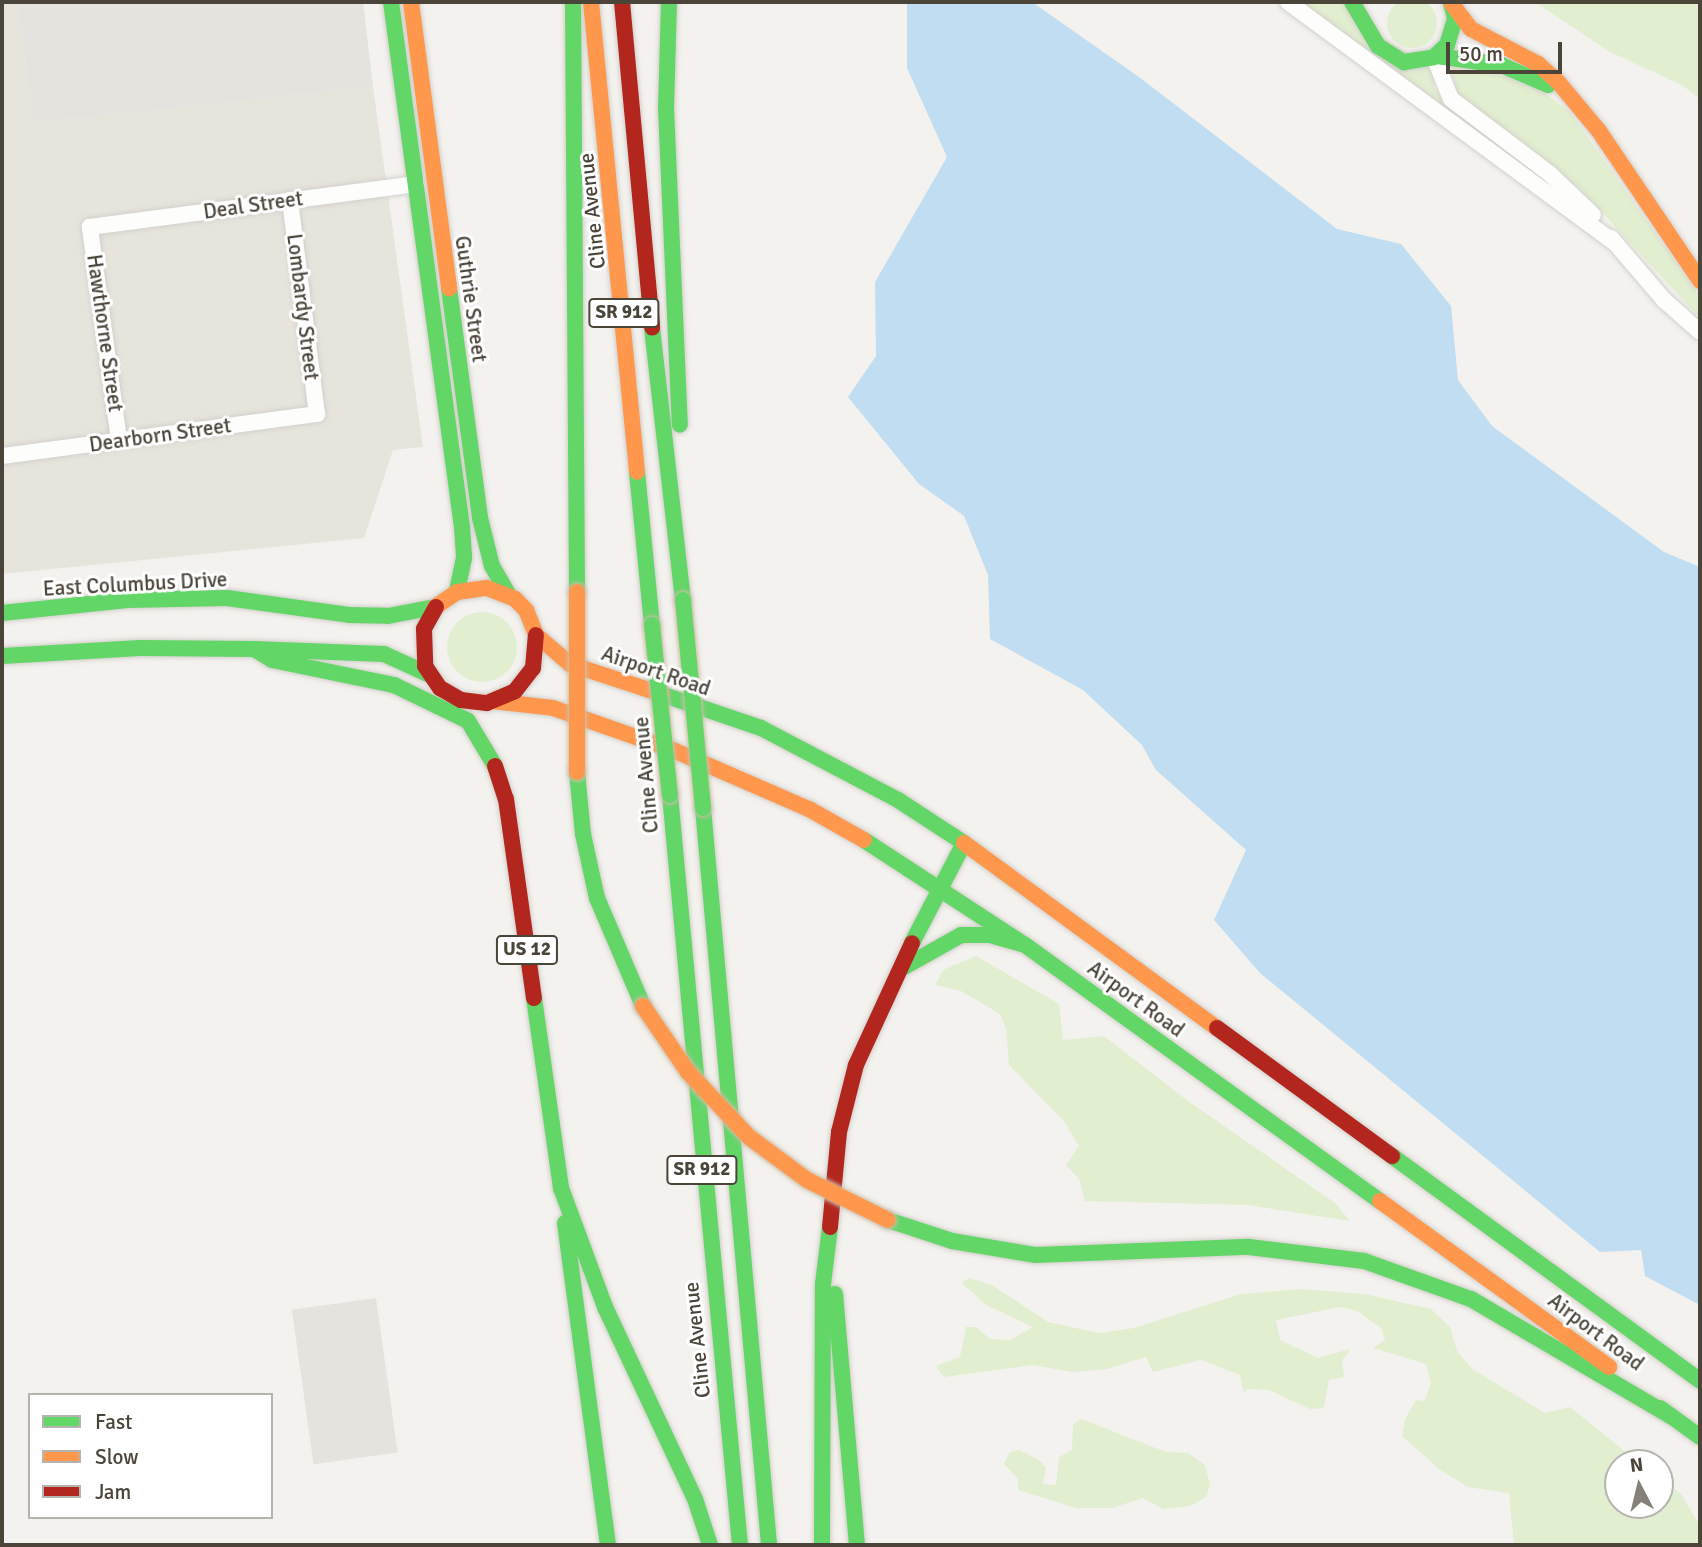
<!DOCTYPE html>
<html>
<head>
<meta charset="utf-8">
<style>
  body { margin:0 }
  #map { position:relative; width:1702px; height:1547px; overflow:hidden; background:#f4f2ee; font-family:Signika,sans-serif }
  div>[style] { position:absolute }
  .residential>* { inset:0; background:#e7e4dc }
  .industrial>* { inset:0; background:#e6e2de }
  .green>* { inset:0; background:#e1eecf }
  .round { border-radius:50% }
  .parking>* { inset:0; background:#e6e3df; transform-origin:0 0 }
  .water>* { inset:0; background:#c0ddf1 }
  .roads { filter:drop-shadow(0 0 2px #d2d0cb) drop-shadow(0 0 2px #d2d0cb) }
  .street>* { height:16px; margin:-8px; padding:0 8px; transform-origin:8px; border-radius:8px; background:#fdfdfc }
  .fast>* { height:16px; margin:-8px; padding:0 8px; transform-origin:8px; border-radius:8px; background:#63d668 }
  .slow>* { height:16px; margin:-8px; padding:0 8px; transform-origin:8px; border-radius:8px; background:#ff974d }
  .jam>* { height:16px; margin:-8px; padding:0 8px; transform-origin:8px; border-radius:8px; background:#b3261e }
  .bridges { filter:drop-shadow(0 0 2px #ccbfa9) drop-shadow(0 0 2px #ccbfa9) }
  .fast-bridge>* { height:16px; margin:-8px; padding:0 8px; transform-origin:8px; border-radius:8px; background:#63d668 }
  .slow-bridge>* { height:16px; margin:-8px; padding:0 8px; transform-origin:8px; border-radius:8px; background:#ff974d }
  span { translate:-50% -50%; white-space:nowrap; text-align:center; line-height:1.15; -webkit-text-stroke:6px #fff; paint-order:stroke }
  .shield-label span { padding:2px 5px; background:#fff; border:2px solid; border-radius:5px; -webkit-text-stroke-width:0 }
  .shield-label { font-size:19px; color:#4b4439; font-weight:700 }
  .street-label { font-size:21px; color:#4b4439 }
  .frame { position:absolute; inset:0; border:4px solid #4b4439; pointer-events:none }
  .legend { position:absolute; left:28px; top:1393px; width:245px; height:126px; box-sizing:border-box; background:#fff; border:2px solid #b7b4b0; margin:0; padding:9px 12px; list-style:none; font-size:21px; color:#4b4439 }
  .legend li { display:flex; align-items:center; gap:14px; height:35px }
  .legend b { width:35px; border:2px solid #b7b4b0 }
  .north { position:absolute; left:1604px; top:1449px; width:70px; height:70px; box-sizing:border-box; background:#fff; border:2px solid #b7b4b0; border-radius:50%; rotate:353deg; font-size:19px; font-weight:700; line-height:28px; text-align:center; color:#4b4439 }
  .north::after { content:''; display:block; margin:auto; width:24px; height:32px; background:#868178; clip-path:polygon(50% 0,100% 100%,50% 72%,0 100%) }
  .scale { position:absolute; left:1446px; top:42px; width:116px; height:32px; box-sizing:border-box; border:4px solid #4b4439; border-top:0; padding-left:9px; font-size:21px; line-height:24px; white-space:nowrap; color:#4b4439; -webkit-text-stroke:5px #fff; paint-order:stroke }
</style>
</head>
<body>
<div id="map">
  <div class="residential">
    <div style="clip-path:polygon(2px 2px,17px 2px,33px 123px,373px 87px,423px 447px,393px 450px,364px 538px,2px 574px)"></div>
  </div>
  <div class="industrial">
    <div style="clip-path:polygon(17px 2px,363px 2px,373px 87px,33px 123px)"></div>
  </div>
  <div class="green">
    <div class="round" style="left:1387px;top:-2px;width:50px;height:50px"></div>
    <div style="clip-path:polygon(1295px 2px,1342px 2px,1360px 24px,1432px 67px,1434px 87px,1445px 103px,1442px 107px)"></div>
    <div style="clip-path:polygon(1535px 2px,1700px 2px,1700px 99px,1682px 85px,1610px 52px)"></div>
    <div style="clip-path:polygon(1451px 66px,1481px 68px,1540px 90px,1569px 111px,1700px 296px,1700px 318px,1582px 191px,1458px 95px)"></div>
    <div class="round" style="left:447px;top:612px;width:70px;height:70px"></div>
    <div style="clip-path:polygon(976px 956px,1059px 1004px,1063px 1040px,1104px 1036px,1188px 1101px,1335px 1203px,1350px 1221px,1248px 1205px,1085px 1201px,1079px 1179px,1066px 1165px,1079px 1146px,1064px 1121px,1009px 1065px,1006px 1028px,1000px 1014px,961px 991px,935px 985px,943px 970px)"></div>
    <div style="clip-path:polygon(969px 1278px,992px 1285px,1048px 1322px,1099px 1333px,1134px 1328px,1241px 1294px,1301px 1289px,1365px 1294px,1431px 1309px,1450px 1327px,1457px 1351px,1472px 1369px,1545px 1413px,1570px 1407px,1639px 1463px,1618px 1463px,1618px 1505px,1660px 1505px,1660px 1479px,1681px 1494px,1700px 1526px,1700px 1545px,1514px 1545px,1509px 1493px,1468px 1487px,1439px 1469px,1402px 1436px,1405px 1419px,1416px 1400px,1424px 1401px,1431px 1384px,1426px 1364px,1373px 1348px,1385px 1340px,1382px 1329px,1358px 1311px,1340px 1307px,1276px 1320px,1280px 1340px,1318px 1358px,1350px 1349px,1342px 1361px,1344px 1377px,1329px 1380px,1324px 1408px,1310px 1409px,1269px 1390px,1247px 1389px,1244px 1394px,1240px 1375px,1201px 1360px,1153px 1372px,1146px 1357px,1107px 1369px,1073px 1372px,1032px 1365px,944px 1377px,936px 1366px,960px 1357px,966px 1327px,976px 1327px,990px 1339px,1010px 1340px,1033px 1327px,986px 1305px,962px 1283px)"></div>
    <div style="clip-path:polygon(1081px 1419px,1166px 1452px,1188px 1453px,1205px 1465px,1210px 1485px,1206px 1497px,1190px 1506px,1163px 1509px,1143px 1498px,1112px 1508px,1076px 1508px,1018px 1490px,1018px 1479px,1004px 1464px,1010px 1452px,1019px 1450px,1039px 1460px,1046px 1467px,1043px 1484px,1056px 1485px,1059px 1457px,1072px 1450px,1073px 1425px)"></div>
  </div>
  <div class="parking">
    <div style="left:376px;top:1298px;width:156px;height:85px;rotate:82deg"></div>
  </div>
  <div class="water">
    <div style="clip-path:polygon(907px 2px,1032px 2px,1139px 77px,1337px 229px,1401px 244px,1451px 306px,1458px 380px,1492px 426px,1664px 552px,1700px 567px,1700px 1305px,1645px 1276px,1641px 1250px,1600px 1252px,1260px 973px,1214px 920px,1246px 850px,1156px 770px,1142px 745px,1083px 690px,990px 639px,988px 575px,964px 516px,919px 484px,848px 397px,876px 356px,875px 282px,947px 157px,907px 68px)"></div>
  </div>
  <div class="roads">
    <div class="street">
      <div style="left:1288px;top:2px;width:408px;rotate:36.4deg"></div>
      <div style="left:1434px;top:57px;width:45px;rotate:68deg"></div>
      <div style="left:1451px;top:99px;width:124px;rotate:37.1deg"></div>
      <div style="left:1550px;top:174px;width:59px;rotate:43.6deg"></div>
      <div style="left:1611px;top:238px;width:82px;rotate:49.5deg"></div>
      <div style="left:1664px;top:300px;width:48px;rotate:41.6deg"></div>
      <div style="left:119px;top:440px;width:215px;rotate:-97.8deg"></div>
      <div style="left:90px;top:227px;width:329px;rotate:-7.5deg"></div>
      <div style="left:2px;top:456px;width:318px;rotate:-7.6deg"></div>
      <div style="left:317px;top:414px;width:216px;rotate:-97.2deg"></div>
    </div>
    <div class="fast">
      <div style="left:391px;top:2px;width:530px;rotate:82.3deg"></div>
      <div style="left:462px;top:527px;width:31px;rotate:86deg"></div>
      <div style="left:464px;top:558px;width:35px;rotate:102deg"></div>
      <div style="left:573px;top:2px;width:590px;rotate:89.61deg"></div>
      <div style="left:669px;top:2px;width:106px;rotate:91.6deg"></div>
      <div style="left:666px;top:108px;width:317px;rotate:87.5deg"></div>
      <div style="left:1352px;top:2px;width:51px;rotate:59.4deg"></div>
      <div style="left:1378px;top:46px;width:31px;rotate:32deg"></div>
      <div style="left:1404px;top:62px;width:30px;rotate:-9deg"></div>
      <div style="left:1434px;top:57px;width:18px;rotate:-43deg"></div>
      <div style="left:1447px;top:45px;width:28px;rotate:-73deg"></div>
      <div style="left:1455px;top:18px;width:16px;rotate:-105deg"></div>
      <div style="left:1437px;top:56px;width:65px;rotate:8deg"></div>
      <div style="left:1501px;top:65px;width:51px;rotate:23.1deg"></div>
      <div style="left:449px;top:288px;width:232px;rotate:82.3deg"></div>
      <div style="left:480px;top:518px;width:49px;rotate:76deg"></div>
      <div style="left:492px;top:566px;width:34px;rotate:60deg"></div>
      <div style="left:652px;top:328px;width:274px;rotate:83.5deg"></div>
      <div style="left:637px;top:472px;width:154px;rotate:84.4deg"></div>
      <div style="left:2px;top:613px;width:126px;rotate:-5.9deg"></div>
      <div style="left:127px;top:600px;width:100px;rotate:-1.1deg"></div>
      <div style="left:227px;top:598px;width:123px;rotate:7.9deg"></div>
      <div style="left:349px;top:615px;width:39px;rotate:1deg"></div>
      <div style="left:388px;top:616px;width:48px;rotate:-10.8deg"></div>
      <div style="left:254px;top:649px;width:130px;rotate:2.2deg"></div>
      <div style="left:384px;top:654px;width:51px;rotate:24.5deg"></div>
      <div style="left:2px;top:656px;width:138px;rotate:-3.3deg"></div>
      <div style="left:140px;top:648px;width:114px;rotate:0.5deg"></div>
      <div style="left:254px;top:649px;width:21px;rotate:31deg"></div>
      <div style="left:272px;top:660px;width:125px;rotate:11.6deg"></div>
      <div style="left:394px;top:685px;width:82px;rotate:25.9deg"></div>
      <div style="left:468px;top:721px;width:52px;rotate:59deg"></div>
      <div style="left:661px;top:694px;width:106px;rotate:18.8deg"></div>
      <div style="left:761px;top:728px;width:155px;rotate:27.7deg"></div>
      <div style="left:898px;top:800px;width:79px;rotate:33.1deg"></div>
      <div style="left:964px;top:843px;width:113px;rotate:117.5deg"></div>
      <div style="left:577px;top:772px;width:62px;rotate:84.5deg"></div>
      <div style="left:583px;top:834px;width:66px;rotate:77.7deg"></div>
      <div style="left:597px;top:898px;width:117px;rotate:66.9deg"></div>
      <div style="left:670px;top:795px;width:753px;rotate:84.67deg"></div>
      <div style="left:703px;top:808px;width:740px;rotate:84.88deg"></div>
      <div style="left:864px;top:840px;width:192px;rotate:33.1deg"></div>
      <div style="left:1025px;top:945px;width:438px;rotate:35.8deg"></div>
      <div style="left:904px;top:967px;width:65px;rotate:-29.3deg"></div>
      <div style="left:961px;top:935px;width:29px"></div>
      <div style="left:990px;top:935px;width:36px;rotate:16deg"></div>
      <div style="left:534px;top:998px;width:192px;rotate:81.9deg"></div>
      <div style="left:1392px;top:1156px;width:381px;rotate:36.1deg"></div>
      <div style="left:561px;top:1188px;width:127px;rotate:69.7deg"></div>
      <div style="left:605px;top:1307px;width:212px;rotate:64.9deg"></div>
      <div style="left:695px;top:1499px;width:48px;rotate:71.9deg"></div>
      <div style="left:888px;top:1220px;width:67px;rotate:18.2deg"></div>
      <div style="left:952px;top:1241px;width:85px;rotate:9.5deg"></div>
      <div style="left:1036px;top:1255px;width:213px;rotate:-2.2deg"></div>
      <div style="left:1249px;top:1247px;width:116px;rotate:6.9deg"></div>
      <div style="left:1364px;top:1261px;width:114px;rotate:19.6deg"></div>
      <div style="left:1471px;top:1299px;width:233px;rotate:30.4deg"></div>
      <div style="left:565px;top:1223px;width:325px;rotate:82.4deg"></div>
      <div style="left:835px;top:1294px;width:252px;rotate:85deg"></div>
      <div style="left:1660px;top:1408px;width:49px;rotate:35.9deg"></div>
      <div style="left:822px;top:1545px;width:261px;rotate:-89.8deg"></div>
      <div style="left:823px;top:1284px;width:57px;rotate:-83deg"></div>
    </div>
    <div class="slow">
      <div style="left:411px;top:2px;width:289px;rotate:82.4deg"></div>
      <div style="left:591px;top:2px;width:472px;rotate:84.4deg"></div>
      <div style="left:1452px;top:4px;width:31px;rotate:53deg"></div>
      <div style="left:1471px;top:29px;width:76px;rotate:27.6deg"></div>
      <div style="left:1538px;top:64px;width:28px;rotate:42deg"></div>
      <div style="left:1559px;top:83px;width:62px;rotate:50.2deg"></div>
      <div style="left:1599px;top:131px;width:181px;rotate:56deg"></div>
      <div style="left:435px;top:607px;width:27px;rotate:-34deg"></div>
      <div style="left:457px;top:592px;width:30px;rotate:-8deg"></div>
      <div style="left:487px;top:588px;width:30px;rotate:21deg"></div>
      <div style="left:515px;top:599px;width:16px;rotate:45deg"></div>
      <div style="left:526px;top:610px;width:27px;rotate:68deg"></div>
      <div style="left:536px;top:635px;width:45px;rotate:40.5deg"></div>
      <div style="left:570px;top:664px;width:96px;rotate:18.2deg"></div>
      <div style="left:492px;top:701px;width:61px;rotate:6.5deg"></div>
      <div style="left:553px;top:708px;width:127px;rotate:19.3deg"></div>
      <div style="left:673px;top:750px;width:148px;rotate:23.5deg"></div>
      <div style="left:809px;top:809px;width:63px;rotate:29.4deg"></div>
      <div style="left:964px;top:843px;width:313px;rotate:36.2deg"></div>
      <div style="left:1380px;top:1201px;width:283px;rotate:35.9deg"></div>
    </div>
    <div class="jam">
      <div style="left:622px;top:2px;width:327px;rotate:84.7deg"></div>
      <div style="left:436px;top:607px;width:25px;rotate:119deg"></div>
      <div style="left:424px;top:629px;width:37px;rotate:88deg"></div>
      <div style="left:425px;top:666px;width:27px;rotate:56deg"></div>
      <div style="left:440px;top:688px;width:24px;rotate:30deg"></div>
      <div style="left:461px;top:700px;width:26px;rotate:7deg"></div>
      <div style="left:487px;top:703px;width:30px;rotate:-23deg"></div>
      <div style="left:515px;top:691px;width:29px;rotate:-52deg"></div>
      <div style="left:533px;top:668px;width:33px;rotate:-85deg"></div>
      <div style="left:495px;top:766px;width:35px;rotate:72deg"></div>
      <div style="left:506px;top:799px;width:201px;rotate:82deg"></div>
      <div style="left:1217px;top:1028px;width:217px;rotate:36.2deg"></div>
      <div style="left:830px;top:1227px;width:95px;rotate:-84.6deg"></div>
      <div style="left:839px;top:1132px;width:69px;rotate:-75.8deg"></div>
      <div style="left:856px;top:1065px;width:134px;rotate:-65.3deg"></div>
    </div>
  </div>
  <div class="bridges">
    <div class="fast-bridge">
      <div style="left:683px;top:600px;width:209px;rotate:84.5deg"></div>
      <div style="left:652px;top:625px;width:171px;rotate:84deg"></div>
    </div>
    <div class="slow-bridge">
      <div style="left:577px;top:592px;width:180px;rotate:90deg"></div>
      <div style="left:643px;top:1006px;width:80px;rotate:55.7deg"></div>
      <div style="left:688px;top:1072px;width:89px;rotate:46.8deg"></div>
      <div style="left:749px;top:1137px;width:72px;rotate:36.6deg"></div>
      <div style="left:807px;top:1180px;width:90px;rotate:26.3deg"></div>
    </div>
  </div>
  <div class="shield-label">
    <span style="left:624px;top:313px">SR 912</span>
    <span style="left:527px;top:950px">US 12</span>
    <span style="left:702px;top:1170px">SR 912</span>
  </div>
  <div class="street-label">
    <span style="left:253px;top:205px;rotate:-8deg">Deal Street</span>
    <span style="left:592px;top:211px;rotate:-96deg">Cline Avenue</span>
    <span style="left:471px;top:299px;rotate:82deg">Guthrie Street</span>
    <span style="left:303px;top:307px;rotate:83deg">Lombardy Street</span>
    <span style="left:105px;top:333px;rotate:82deg">Hawthorne Street</span>
    <span style="left:160px;top:435px;rotate:-8deg">Dearborn Street</span>
    <span style="left:135px;top:584px;rotate:-3deg">East Columbus Drive</span>
    <span style="left:656px;top:671px;rotate:19deg">Airport Road</span>
    <span style="left:646px;top:775px;rotate:-95deg">Cline Avenue</span>
    <span style="left:1136px;top:999px;rotate:36deg">Airport Road</span>
    <span style="left:1596px;top:1332px;rotate:37deg">Airport Road</span>
    <span style="left:697px;top:1340px;rotate:-96deg">Cline Avenue</span>
  </div>
  <div class="frame"></div>
  <ul class="legend">
  <li><b style="height:9px;background:#63d668"></b>Fast</li>
  <li><b style="height:9px;background:#ff974d"></b>Slow</li>
  <li><b style="height:9px;background:#b3261e"></b>Jam</li>
  </ul>
  <div class="north">N</div>
  <div class="scale">50 m</div>
</div>
</body>
</html>
